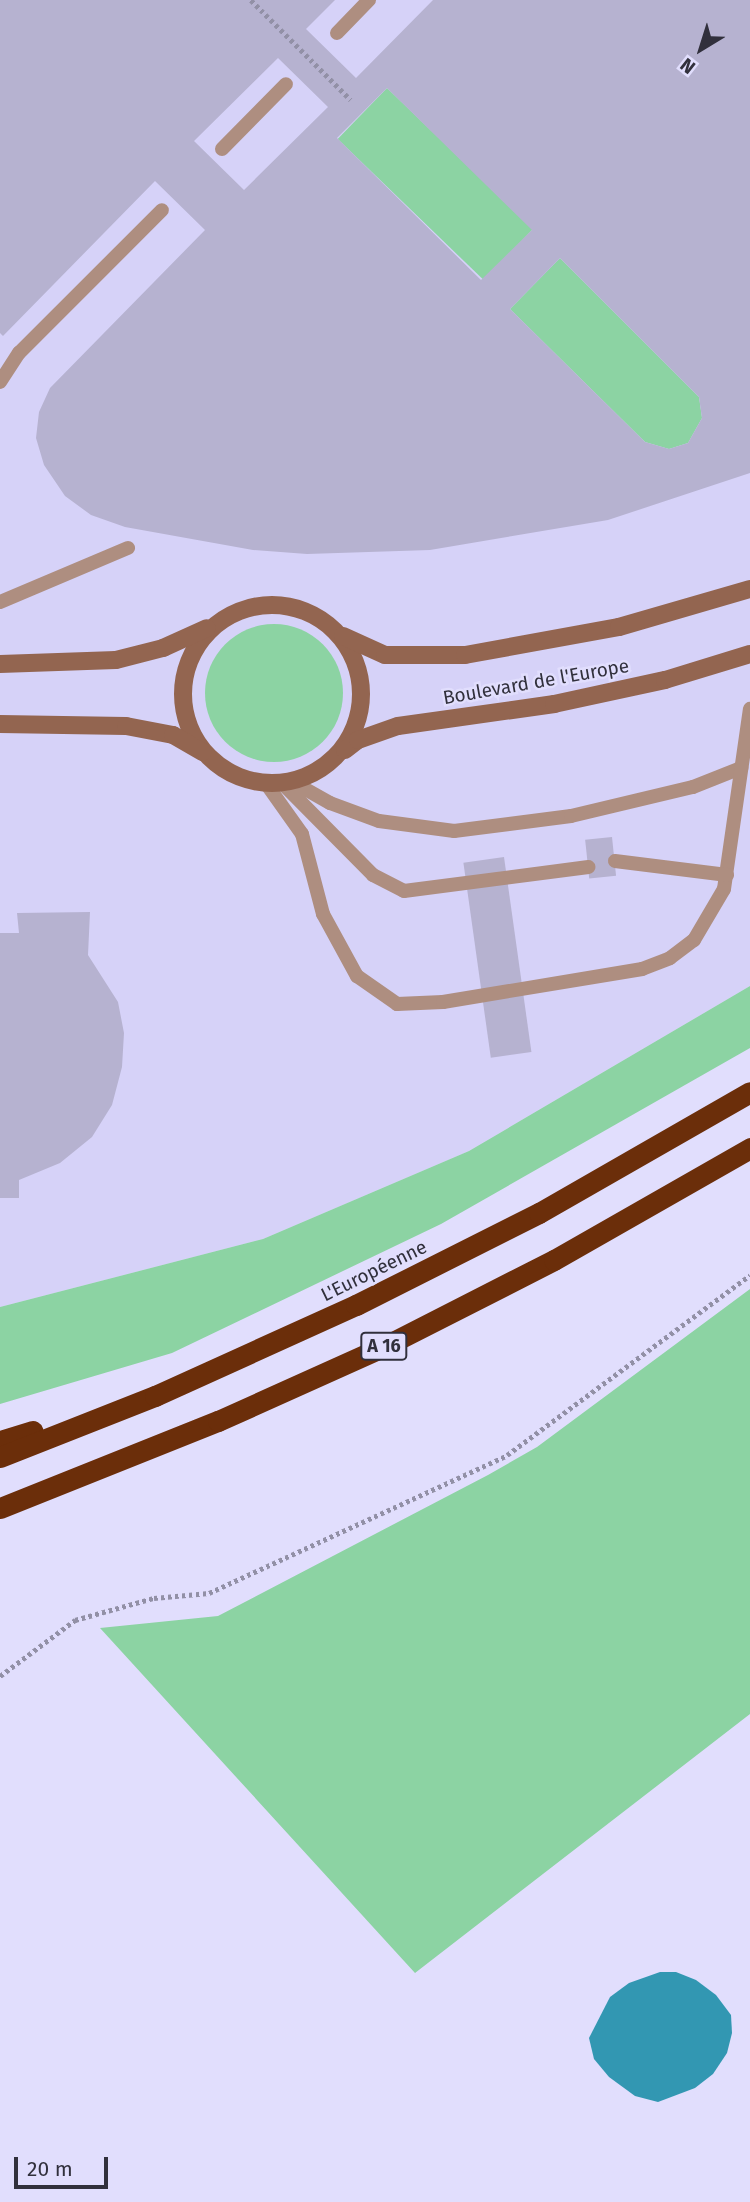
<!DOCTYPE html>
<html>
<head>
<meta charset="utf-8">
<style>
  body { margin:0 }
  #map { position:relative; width:750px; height:2202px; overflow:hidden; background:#e1defd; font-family:"Fira Sans",sans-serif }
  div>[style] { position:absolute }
  .built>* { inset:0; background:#d6d2f8 }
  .green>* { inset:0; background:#8cd3a3; transform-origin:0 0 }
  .round { border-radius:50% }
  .water>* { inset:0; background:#3297b2 }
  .building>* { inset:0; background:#b6b2d0; transform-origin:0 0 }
  .path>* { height:4.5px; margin-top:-2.25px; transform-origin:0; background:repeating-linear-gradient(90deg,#9290a6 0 3.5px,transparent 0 7px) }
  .service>* { height:14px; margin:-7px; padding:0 7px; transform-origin:7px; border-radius:7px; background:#ae8e80 }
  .secondary>* { height:18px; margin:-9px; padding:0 9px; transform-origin:9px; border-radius:9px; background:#936550 }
  .secondary>.ring { margin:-9px; padding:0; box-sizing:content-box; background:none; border:18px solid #936550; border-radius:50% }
  .motorway>* { height:21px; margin:-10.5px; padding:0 10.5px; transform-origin:10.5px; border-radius:10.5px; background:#6b2e0a }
  span { translate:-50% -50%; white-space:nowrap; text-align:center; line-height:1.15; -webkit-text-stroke:5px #e1defd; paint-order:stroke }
  .shield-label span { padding:2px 5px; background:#e1defd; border:2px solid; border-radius:5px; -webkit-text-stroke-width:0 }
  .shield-label { font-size:18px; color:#31303c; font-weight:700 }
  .street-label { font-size:19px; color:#31303c }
  .north { position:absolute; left:666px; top:14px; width:70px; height:70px; -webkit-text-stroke:5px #e1defd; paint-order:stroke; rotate:218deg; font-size:19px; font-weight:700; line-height:28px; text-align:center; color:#31303c }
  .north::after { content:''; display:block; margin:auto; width:24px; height:32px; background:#31303c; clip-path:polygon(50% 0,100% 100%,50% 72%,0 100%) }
  .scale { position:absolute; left:14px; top:2157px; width:94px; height:32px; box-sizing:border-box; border:4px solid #31303c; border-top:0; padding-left:9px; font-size:21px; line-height:24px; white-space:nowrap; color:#31303c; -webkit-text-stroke:5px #e1defd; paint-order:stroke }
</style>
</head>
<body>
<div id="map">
  <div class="built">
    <div style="clip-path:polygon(0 0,750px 0,750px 986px,469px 1151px,263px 1239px,0 1307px)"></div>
  </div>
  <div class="green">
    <div style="left:387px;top:88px;width:203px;height:71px;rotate:44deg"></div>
    <div style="clip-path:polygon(560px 258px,699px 397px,702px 418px,688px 443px,669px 449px,645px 442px,510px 309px)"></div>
    <div class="round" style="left:205px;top:624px;width:138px;height:138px"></div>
    <div style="clip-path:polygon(750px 986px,750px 1048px,441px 1224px,172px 1353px,0 1404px,0 1307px,263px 1239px,469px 1151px)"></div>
    <div style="clip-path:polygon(750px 1289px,750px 1714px,415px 1973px,100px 1628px,218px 1616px,488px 1475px,537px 1447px)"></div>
  </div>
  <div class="water">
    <div style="clip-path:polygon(660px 1972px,676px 1972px,696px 1980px,716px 1995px,731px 2015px,732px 2033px,727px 2053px,713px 2074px,695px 2088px,658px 2102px,635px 2096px,609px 2077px,594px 2059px,589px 2038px,610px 1997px,629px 1983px)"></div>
  </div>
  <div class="building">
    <div style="clip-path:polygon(evenodd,0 0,335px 0,306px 29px,356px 78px,433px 0,750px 0,750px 473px,608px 520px,430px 550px,307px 554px,253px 550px,125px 527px,91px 515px,65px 496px,44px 465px,36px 438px,39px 412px,50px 388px,205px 230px,155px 181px,3px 336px,0 333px,0 0,278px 58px,328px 107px,244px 190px,194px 141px,278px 58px,0 0,387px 88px,532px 230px,481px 280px,337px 138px,387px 88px,0 0,560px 258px,699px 397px,702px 418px,688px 443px,669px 449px,645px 442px,510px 309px,560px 258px)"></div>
    <div style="left:612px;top:837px;width:39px;height:27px;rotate:84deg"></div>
    <div style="left:504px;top:857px;width:197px;height:41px;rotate:82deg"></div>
    <div style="clip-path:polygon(90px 912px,88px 955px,118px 1002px,124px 1033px,122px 1067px,112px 1105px,92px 1137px,60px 1163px,19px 1180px,19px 1198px,0 1198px,0 933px,19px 933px,17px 913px)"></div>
  </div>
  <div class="path">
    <div style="left:251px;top:0;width:141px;rotate:45deg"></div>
    <div style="left:0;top:1676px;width:94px;rotate:-36.7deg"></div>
    <div style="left:75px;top:1620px;width:82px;rotate:-15.6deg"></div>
    <div style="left:154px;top:1598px;width:55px;rotate:-5.2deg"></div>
    <div style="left:209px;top:1593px;width:328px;rotate:-24.8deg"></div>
    <div style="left:507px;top:1455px;width:302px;rotate:-36.5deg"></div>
  </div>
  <div class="service">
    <div style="left:337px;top:33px;width:46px;rotate:-45.9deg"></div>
    <div style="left:222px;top:149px;width:91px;rotate:-45.4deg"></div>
    <div style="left:0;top:382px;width:35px;rotate:-57deg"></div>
    <div style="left:19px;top:353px;width:202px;rotate:-45deg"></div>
    <div style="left:0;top:602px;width:139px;rotate:-22.9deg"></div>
    <div style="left:291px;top:781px;width:45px;rotate:29.4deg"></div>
    <div style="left:330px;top:803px;width:52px;rotate:20.2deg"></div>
    <div style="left:379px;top:821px;width:76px;rotate:7.6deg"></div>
    <div style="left:454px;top:831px;width:118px;rotate:-7.3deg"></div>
    <div style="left:571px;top:816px;width:125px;rotate:-13.4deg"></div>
    <div style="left:693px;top:787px;width:52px;rotate:-21.6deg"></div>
    <div style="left:265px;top:782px;width:64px;rotate:54.6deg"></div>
    <div style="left:302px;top:834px;width:83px;rotate:75.3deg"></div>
    <div style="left:323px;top:914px;width:71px;rotate:61.3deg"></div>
    <div style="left:357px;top:976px;width:49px;rotate:35deg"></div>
    <div style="left:397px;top:1004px;width:46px;rotate:-2.5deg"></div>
    <div style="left:443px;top:1002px;width:202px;rotate:-9.4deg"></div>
    <div style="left:642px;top:969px;width:30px;rotate:-21deg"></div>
    <div style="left:670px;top:958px;width:30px;rotate:-37deg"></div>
    <div style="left:694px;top:940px;width:59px;rotate:-59.5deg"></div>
    <div style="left:724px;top:889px;width:182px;rotate:-81.8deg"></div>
    <div style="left:281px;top:782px;width:131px;rotate:45.3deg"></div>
    <div style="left:373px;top:875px;width:35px;rotate:27deg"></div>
    <div style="left:404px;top:891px;width:186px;rotate:-7.4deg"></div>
    <div style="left:615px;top:861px;width:113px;rotate:7.1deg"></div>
  </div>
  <div class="secondary">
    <div class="ring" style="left:183px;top:605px;width:160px;height:160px"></div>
    <div style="left:343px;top:636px;width:46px;rotate:24.3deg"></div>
    <div style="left:385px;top:655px;width:80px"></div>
    <div style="left:465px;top:655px;width:157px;rotate:-10.3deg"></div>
    <div style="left:619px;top:627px;width:136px;rotate:-16.2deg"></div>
    <div style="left:0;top:664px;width:116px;rotate:-2deg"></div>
    <div style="left:116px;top:660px;width:49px;rotate:-14.3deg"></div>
    <div style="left:163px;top:648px;width:48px;rotate:-24.4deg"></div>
    <div style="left:0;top:724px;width:126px;rotate:0.9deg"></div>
    <div style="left:126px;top:726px;width:48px;rotate:10.8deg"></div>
    <div style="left:173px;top:735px;width:34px;rotate:30deg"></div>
    <div style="left:345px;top:750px;width:16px;rotate:-38deg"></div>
    <div style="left:358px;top:740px;width:42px;rotate:-19.3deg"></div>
    <div style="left:398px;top:726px;width:158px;rotate:-8deg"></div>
    <div style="left:554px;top:704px;width:114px;rotate:-12.2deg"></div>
    <div style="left:665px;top:680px;width:89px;rotate:-17deg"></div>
  </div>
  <div class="motorway">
    <div style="left:0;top:1441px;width:34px;rotate:-17deg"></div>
    <div style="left:0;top:1457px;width:167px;rotate:-21.5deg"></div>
    <div style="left:155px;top:1396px;width:221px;rotate:-24.4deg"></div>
    <div style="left:356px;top:1305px;width:205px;rotate:-26.7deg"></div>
    <div style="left:539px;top:1213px;width:243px;rotate:-29.8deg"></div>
    <div style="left:0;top:1508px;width:235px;rotate:-21.8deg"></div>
    <div style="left:218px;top:1421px;width:188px;rotate:-24.2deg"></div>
    <div style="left:389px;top:1344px;width:185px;rotate:-27deg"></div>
    <div style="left:554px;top:1260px;width:226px;rotate:-29.7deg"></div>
  </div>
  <div class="shield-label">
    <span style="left:384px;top:1346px">A 16</span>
  </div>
  <div class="street-label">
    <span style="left:536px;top:682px;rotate:-10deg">Boulevard de l'Europe</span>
    <span style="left:374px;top:1271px;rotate:-26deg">L'Européenne</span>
  </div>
  <div class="north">N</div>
  <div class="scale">20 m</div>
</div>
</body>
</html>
